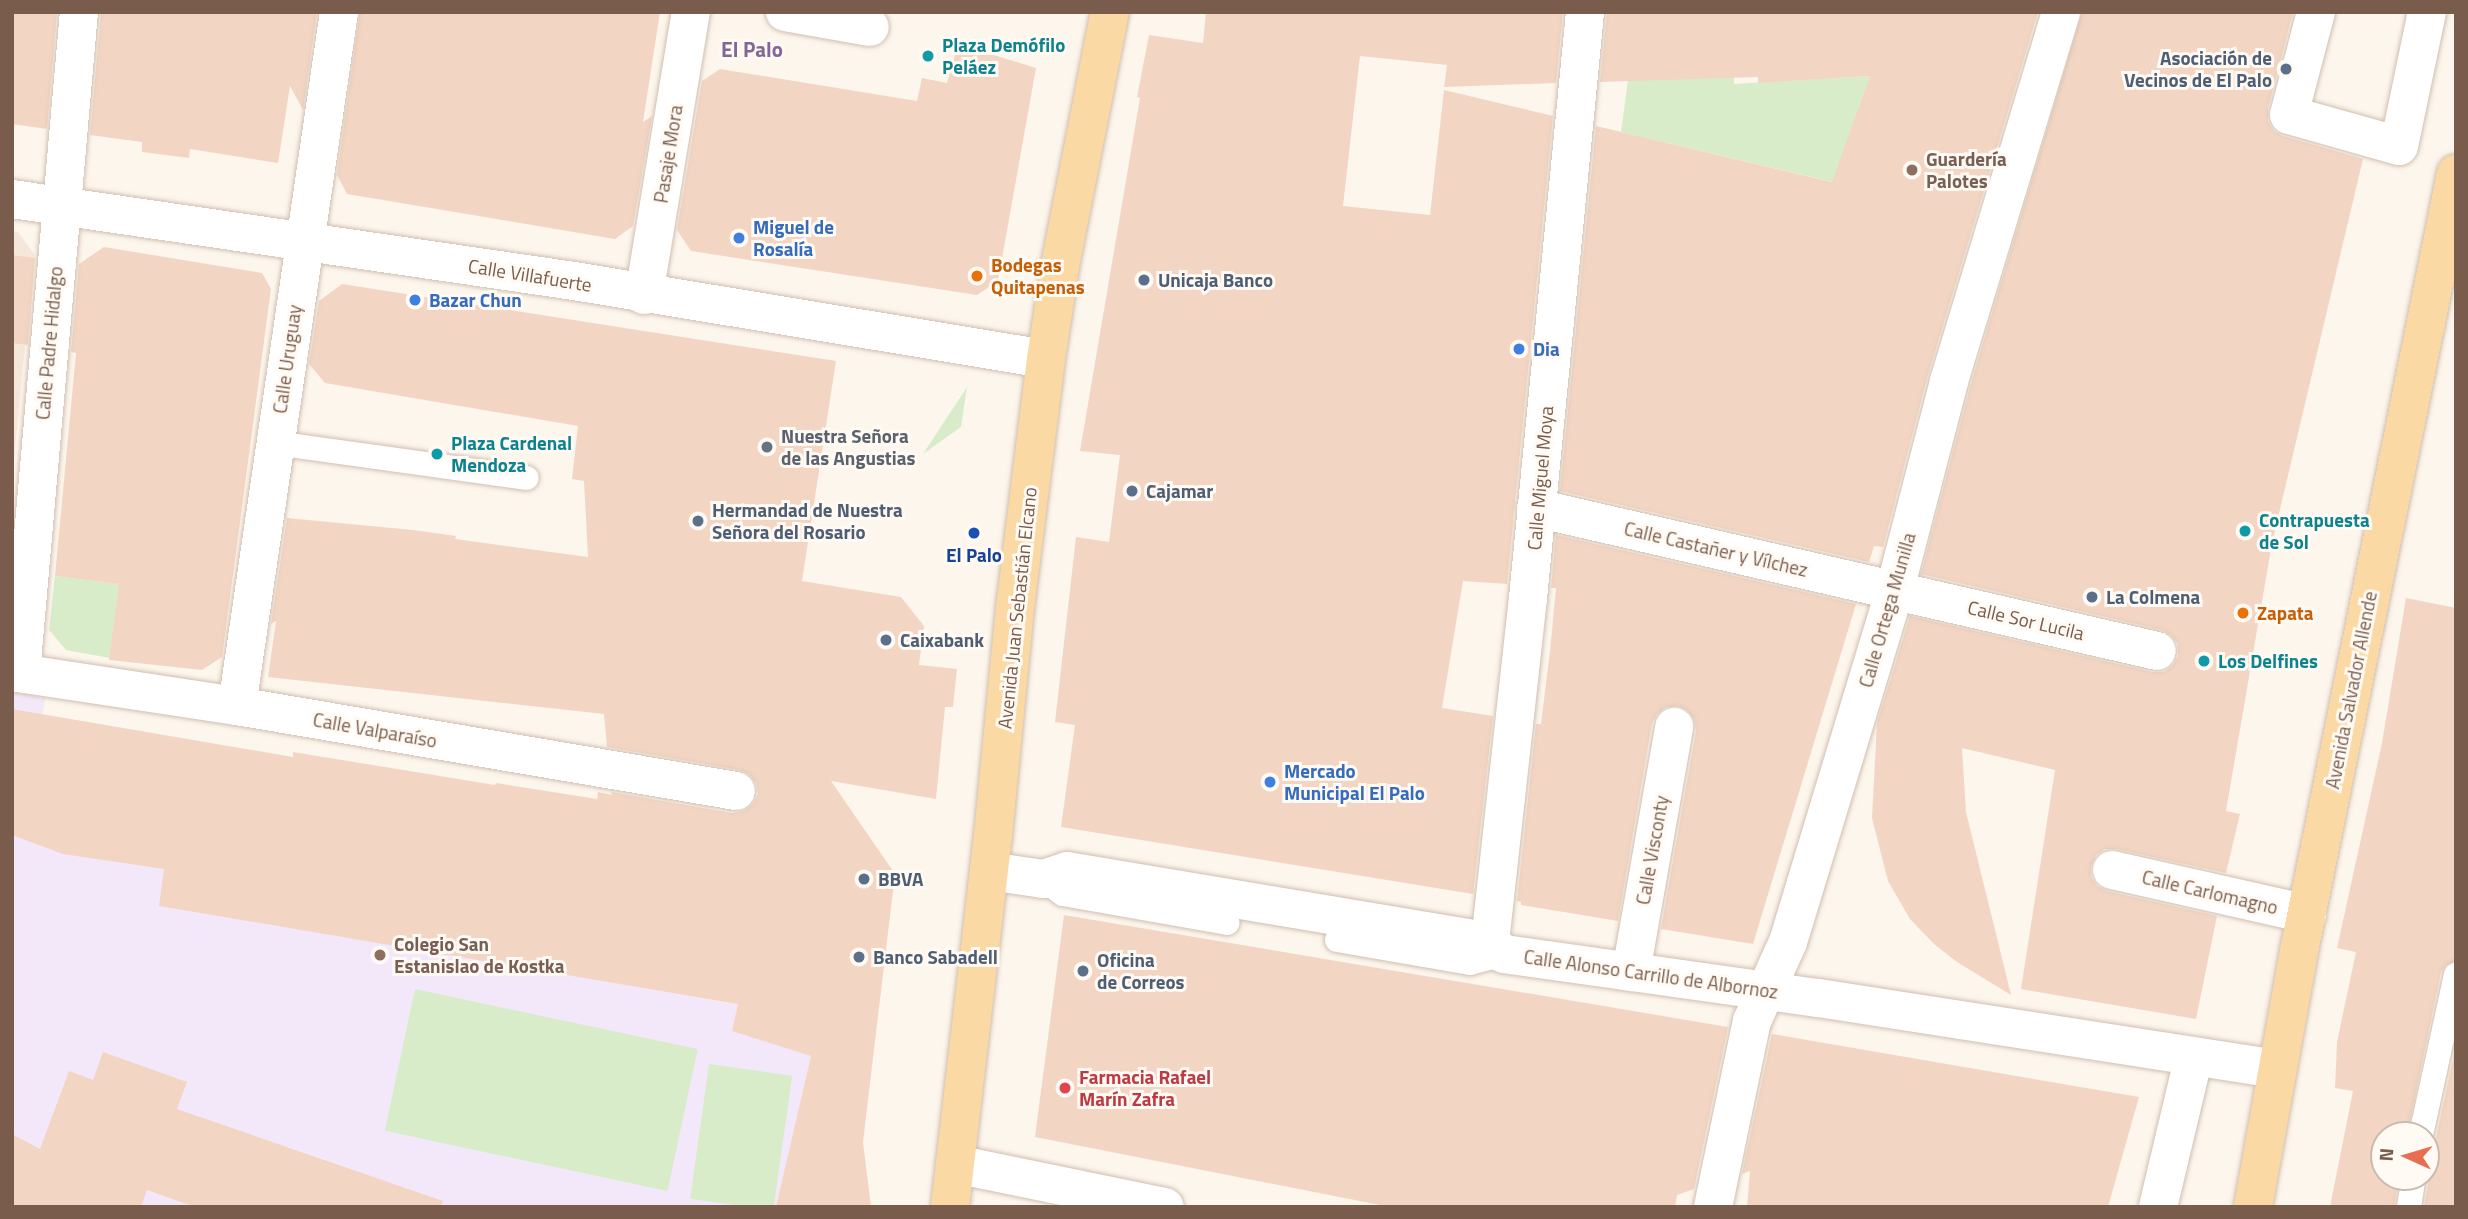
<!DOCTYPE html>
<html>
<head>
<meta charset="utf-8">
<style>
  body { margin:0 }
  #map { position:relative; width:2468px; height:1219px; overflow:hidden; background:#fdf6ec; font-family:"Titillium Web",sans-serif }
  div>[style] { position:absolute }
  .residential>* { inset:0; background:#f5e8da }
  .education>* { inset:0; background:#f3e8fa }
  .green>* { inset:0; background:#d8ecc9; transform-origin:0 0 }
  .building>* { inset:0; background:#f3d5c3 }
  .roads { filter:drop-shadow(0 0 2px #d1beb0) drop-shadow(0 0 2px #d1beb0) }
  .lane>* { height:24px; margin:-12px; padding:0 12px; transform-origin:12px; border-radius:12px; background:#fff }
  .street>* { height:38px; margin:-19px; padding:0 19px; transform-origin:19px; border-radius:19px; background:#fff }
  .secondary>* { height:38px; margin:-19px; padding:0 19px; transform-origin:19px; border-radius:19px; background:#fff }
  .primary>* { height:38px; margin:-19px; padding:0 19px; transform-origin:19px; border-radius:19px; background:#fbd9a5 }
  .dots>* { width:19px; height:19px; translate:-50% -50%; box-sizing:border-box; border:4px solid #fffaf3; border-radius:50% }
  span { translate:-50% -50%; white-space:nowrap; text-align:center; line-height:1.15; -webkit-text-stroke:6px #fffaf3; paint-order:stroke }
  .culture-label { font-size:19px; color:#0d838f; font-weight:700 }
  .left { translate:0 -50%; text-align:left }
  .service-label { font-size:19px; color:#4e5e75; font-weight:700 }
  .right { translate:-100% -50%; text-align:right }
  .street-label { font-size:19px; color:#7a5c4d }
  .education-label { font-size:19px; color:#785e54; font-weight:700 }
  .shop-label { font-size:19px; color:#366cbe; font-weight:700 }
  .food-label { font-size:19px; color:#c56008; font-weight:700 }
  .worship-label { font-size:19px; color:#5b616d; font-weight:700 }
  .transit-label { font-size:19px; color:#164399; font-weight:700 }
  .health-label { font-size:19px; color:#be3a42; font-weight:700 }
  .neighbourhood-label { font-size:21px; color:#846695; font-weight:700 }
  .frame { position:absolute; inset:0; border:14px solid #7a5c4d; pointer-events:none }
  .north { position:absolute; left:2370px; top:1121px; width:70px; height:70px; box-sizing:border-box; background:#fffaf3; border:2px solid #cabbb1; border-radius:50%; rotate:274deg; font-size:19px; font-weight:700; line-height:28px; text-align:center; color:#7a5c4d }
  .north::after { content:''; display:block; margin:auto; width:24px; height:32px; background:#e76f51; clip-path:polygon(50% 0,100% 100%,50% 72%,0 100%) }
</style>
</head>
<body>
<div id="map">
  <div class="residential">
    <div style="clip-path:polygon(12px 231px,18px 232px,34px 254px,12px 480px)"></div>
  </div>
  <div class="education">
    <div style="clip-path:polygon(12px 692px,45px 698px,30px 800px,660px 906px,812px 1056px,776px 1207px,12px 1207px)"></div>
  </div>
  <div class="green">
    <div style="clip-path:polygon(1870px 76px,1833px 182px,1621px 132px,1628px 80px,1734px 77px,1734px 84px)"></div>
    <div style="clip-path:polygon(967px 387px,961px 427px,923px 454px)"></div>
    <div style="clip-path:polygon(55px 576px,120px 584px,110px 658px,66px 650px,49px 630px)"></div>
    <div style="left:415px;top:989px;width:289px;height:145px;rotate:12deg"></div>
    <div style="left:709px;top:1064px;width:84px;height:136px;rotate:8deg"></div>
  </div>
  <div class="building">
    <div style="clip-path:polygon(12px 12px,57px 12px,47px 129px,12px 124px)"></div>
    <div style="clip-path:polygon(101px 12px,317px 12px,303px 110px,290px 86px,278px 163px,190px 149px,189px 158px,142px 152px,142px 142px,90px 135px)"></div>
    <div style="clip-path:polygon(360px 12px,660px 12px,643px 122px,652px 116px,633px 226px,615px 239px,347px 194px,337px 175px)"></div>
    <div style="clip-path:polygon(1206px 12px,1563px 12px,1556px 83px,1444px 87px,1447px 65px,1360px 56px,1343px 206px,1430px 215px,1444px 90px,1553px 116px,1507px 584px,1463px 581px,1442px 708px,1493px 716px,1473px 894px,1061px 827px,1075px 725px,1055px 722px,1076px 537px,1109px 542px,1120px 455px,1080px 451px,1140px 98px,1137px 97px,1149px 35px,1203px 43px)"></div>
    <div style="clip-path:polygon(1607px 12px,2038px 12px,1928px 375px,1883px 547px,1874px 546px,1869px 562px,1560px 491px,1596px 126px,1832px 182px,1870px 76px,1758px 83px,1758px 77px,1600px 82px)"></div>
    <div style="clip-path:polygon(2082px 12px,2293px 12px,2268px 109px,2268px 121px,2274px 131px,2283px 136px,2363px 159px,2272px 543px,2226px 811px,2240px 814px,2226px 873px,2116px 849px,2105px 849px,2096px 855px,2091px 866px,2091px 877px,2097px 886px,2107px 891px,2217px 916px,2196px 1019px,2021px 989px,2055px 770px,1962px 748px,1966px 812px,2011px 995px,1957px 962px,1934px 944px,1910px 919px,1888px 881px,1872px 818px,1877px 723px,1910px 616px,2152px 672px,2164px 672px,2172px 666px,2178px 657px,2178px 644px,2171px 635px,2162px 630px,1921px 574px,1970px 387px)"></div>
    <div style="clip-path:polygon(958px 44px,1036px 68px,998px 281px,977px 295px,691px 251px,677px 230px,702px 81px,720px 69px,917px 101px,922px 78px,947px 83px)"></div>
    <div style="clip-path:polygon(104px 247px,262px 273px,271px 289px,222px 657px,202px 670px,109px 660px,119px 584px,55px 576px,76px 353px,71px 352px,79px 264px)"></div>
    <div style="clip-path:polygon(12px 255px,35px 258px,28px 345px,12px 343px)"></div>
    <div style="clip-path:polygon(342px 284px,836px 361px,802px 581px,901px 597px,924px 626px,919px 665px,957px 669px,953px 707px,945px 707px,936px 799px,831px 781px,895px 874px,863px 1142px,871px 1207px,776px 1207px,811px 1056px,732px 1031px,738px 1004px,159px 906px,164px 869px,63px 854px,12px 835px,12px 709px,258px 751px,293px 757px,293px 752px,495px 785px,496px 783px,597px 799px,598px 792px,612px 795px,611px 792px,732px 813px,744px 811px,753px 804px,758px 794px,756px 783px,749px 774px,740px 770px,607px 747px,604px 714px,268px 677px,276px 621px,271px 624px,287px 518px,413px 530px,456px 536px,455px 539px,588px 557px,584px 481px,572px 479px,578px 426px,325px 383px,309px 364px,319px 301px)"></div>
    <div style="clip-path:polygon(1556px 535px,1856px 604px,1753px 944px,1661px 929px,1696px 731px,1694px 719px,1687px 710px,1678px 706px,1666px 707px,1657px 714px,1652px 723px,1618px 921px,1521px 905px,1521px 902px,1517px 901px,1536px 724px,1541px 724px,1550px 651px,1556px 588px,1551px 588px)"></div>
    <div style="clip-path:polygon(2406px 598px,2456px 608px,2456px 961px,2446px 965px,2441px 972px,2407px 1135px,2384px 1135px,2384px 1177px,2399px 1177px,2394px 1207px,2330px 1207px,2353px 1091px,2335px 1088px,2337px 1042px,2356px 952px,2337px 948px,2382px 743px)"></div>
    <div style="clip-path:polygon(1064px 915px,1728px 1027px,1694px 1189px,1677px 1195px,1675px 1207px,1390px 1207px,1035px 1137px)"></div>
    <div style="clip-path:polygon(1772px 1034px,2139px 1097px,2108px 1207px,1747px 1207px,1750px 1171px,1742px 1174px)"></div>
    <div style="clip-path:polygon(2456px 1046px,2456px 1207px,2424px 1207px,2429px 1179px,2426px 1149px,2436px 1138px)"></div>
    <div style="clip-path:polygon(103px 1052px,187px 1082px,177px 1109px,443px 1201px,441px 1207px,195px 1207px,147px 1190px,141px 1207px,12px 1207px,12px 1134px,40px 1149px,69px 1071px,93px 1080px)"></div>
  </div>
  <div class="roads">
    <div class="lane">
      <div style="left:275px;top:443px;width:254px;rotate:7.9deg"></div>
      <div style="left:1043px;top:879px;width:25px;rotate:37deg"></div>
      <div style="left:1063px;top:894px;width:167px;rotate:10deg"></div>
      <div style="left:1337px;top:940px;width:135px;rotate:9.8deg"></div>
      <div style="left:1470px;top:963px;width:35px;rotate:-15deg"></div>
      <div style="left:2421px;top:1135px;width:164px;rotate:-77.7deg"></div>
      <div style="left:2409px;top:1207px;width:30px;rotate:-81deg"></div>
    </div>
    <div class="street">
      <div style="left:785px;top:12px;width:86px;rotate:10deg"></div>
      <div style="left:2316px;top:12px;width:106px;rotate:104.7deg"></div>
      <div style="left:2289px;top:115px;width:114px;rotate:15.7deg"></div>
      <div style="left:2399px;top:146px;width:137px;rotate:-78.2deg"></div>
      <div style="left:644px;top:295px;width:287px;rotate:-80.6deg"></div>
      <div style="left:1536px;top:508px;width:637px;rotate:12.97deg"></div>
      <div style="left:12px;top:672px;width:228px;rotate:8.6deg"></div>
      <div style="left:237px;top:706px;width:506px;rotate:9.67deg"></div>
      <div style="left:21px;top:673px;width:664px;rotate:-84.99deg"></div>
      <div style="left:237px;top:706px;width:701px;rotate:-81.64deg"></div>
      <div style="left:2112px;top:870px;width:200px;rotate:12.7deg"></div>
      <div style="left:989px;top:871px;width:55px;rotate:8.4deg"></div>
      <div style="left:1043px;top:879px;width:25px;rotate:-18deg"></div>
      <div style="left:1067px;top:871px;width:429px;rotate:9.5deg"></div>
      <div style="left:1490px;top:942px;width:18px;rotate:41deg"></div>
      <div style="left:1504px;top:954px;width:317px;rotate:8deg"></div>
      <div style="left:1818px;top:998px;width:464px;rotate:8.8deg"></div>
      <div style="left:1490px;top:942px;width:346px;rotate:-83.7deg"></div>
      <div style="left:1528px;top:598px;width:589px;rotate:-84.44deg"></div>
      <div style="left:1631px;top:972px;width:249px;rotate:-80deg"></div>
      <div style="left:955px;top:1164px;width:214px;rotate:11.6deg"></div>
      <div style="left:1713px;top:1207px;width:190px;rotate:-78.2deg"></div>
      <div style="left:1752px;top:1021px;width:87px;rotate:-65.5deg"></div>
      <div style="left:1788px;top:942px;width:369px;rotate:-73.1deg"></div>
      <div style="left:1895px;top:589px;width:215px;rotate:-75.4deg"></div>
      <div style="left:1949px;top:381px;width:386px;rotate:-73.1deg"></div>
      <div style="left:2158px;top:1207px;width:155px;rotate:-76.6deg"></div>
    </div>
    <div class="secondary">
      <div style="left:12px;top:199px;width:568px;rotate:8.3deg"></div>
      <div style="left:574px;top:281px;width:478px;rotate:9.4deg"></div>
    </div>
    <div class="primary">
      <div style="left:950px;top:1207px;width:373px;rotate:-83.4deg"></div>
      <div style="left:993px;top:836px;width:229px;rotate:-84.5deg"></div>
      <div style="left:1015px;top:608px;width:251px;rotate:-82.9deg"></div>
      <div style="left:1046px;top:359px;width:94px;rotate:-81.4deg"></div>
      <div style="left:1060px;top:266px;width:259px;rotate:-78.9deg"></div>
      <div style="left:2253px;top:1207px;width:265px;rotate:-79.8deg"></div>
      <div style="left:2300px;top:946px;width:788px;rotate:-78.58deg"></div>
    </div>
  </div>
  <div class="dots">
    <div style="left:928px;top:56px;background:#0f9aa8"></div>
    <div style="left:2286px;top:69px;background:#5c6f8a"></div>
    <div style="left:1912px;top:170px;background:#8d6e63"></div>
    <div style="left:739px;top:238px;background:#3f7fe0"></div>
    <div style="left:977px;top:276px;background:#e8710a"></div>
    <div style="left:1144px;top:280px;background:#5c6f8a"></div>
    <div style="left:415px;top:300px;background:#3f7fe0"></div>
    <div style="left:1519px;top:349px;background:#3f7fe0"></div>
    <div style="left:767px;top:447px;background:#6b7280"></div>
    <div style="left:437px;top:454px;background:#0f9aa8"></div>
    <div style="left:1132px;top:491px;background:#5c6f8a"></div>
    <div style="left:698px;top:521px;background:#5c6f8a"></div>
    <div style="left:2245px;top:531px;background:#0f9aa8"></div>
    <div style="left:974px;top:533px;background:#1a4fb4"></div>
    <div style="left:2092px;top:597px;background:#5c6f8a"></div>
    <div style="left:2243px;top:613px;background:#e8710a"></div>
    <div style="left:886px;top:640px;background:#5c6f8a"></div>
    <div style="left:2204px;top:661px;background:#0f9aa8"></div>
    <div style="left:1270px;top:782px;background:#3f7fe0"></div>
    <div style="left:864px;top:879px;background:#5c6f8a"></div>
    <div style="left:380px;top:955px;background:#8d6e63"></div>
    <div style="left:859px;top:957px;background:#5c6f8a"></div>
    <div style="left:1083px;top:971px;background:#5c6f8a"></div>
    <div style="left:1065px;top:1088px;background:#e0444e"></div>
  </div>
  <div class="culture-label">
    <span class="left" style="left:942px;top:56px">Plaza Demófilo<br>Peláez</span>
    <span class="left" style="left:451px;top:454px">Plaza Cardenal<br>Mendoza</span>
    <span class="left" style="left:2259px;top:531px">Contrapuesta<br>de Sol</span>
    <span class="left" style="left:2218px;top:661px">Los Delfines</span>
  </div>
  <div class="service-label">
    <span class="right" style="left:2272px;top:69px">Asociación de<br>Vecinos de El Palo</span>
    <span class="left" style="left:1158px;top:280px">Unicaja Banco</span>
    <span class="left" style="left:1146px;top:491px">Cajamar</span>
    <span class="left" style="left:712px;top:521px">Hermandad de Nuestra<br>Señora del Rosario</span>
    <span class="left" style="left:2106px;top:597px">La Colmena</span>
    <span class="left" style="left:900px;top:640px">Caixabank</span>
    <span class="left" style="left:878px;top:879px">BBVA</span>
    <span class="left" style="left:873px;top:957px">Banco Sabadell</span>
    <span class="left" style="left:1097px;top:971px">Oficina<br>de Correos</span>
  </div>
  <div class="street-label">
    <span style="left:668px;top:154px;rotate:-81deg">Pasaje Mora</span>
    <span style="left:530px;top:275px;rotate:9deg">Calle Villafuerte</span>
    <span style="left:49px;top:343px;rotate:-85deg">Calle Padre Hidalgo</span>
    <span style="left:287px;top:359px;rotate:-82deg">Calle Uruguay</span>
    <span style="left:1540px;top:478px;rotate:-85deg">Calle Miguel Moya</span>
    <span style="left:1716px;top:549px;rotate:13deg">Calle Castañer y Vílchez</span>
    <span style="left:1017px;top:608px;rotate:-84deg">Avenida Juan Sebastián Elcano</span>
    <span style="left:1887px;top:610px;rotate:-74deg">Calle Ortega Munilla</span>
    <span style="left:2026px;top:620px;rotate:13deg">Calle Sor Lucila</span>
    <span style="left:2351px;top:690px;rotate:-79deg">Avenida Salvador Allende</span>
    <span style="left:375px;top:730px;rotate:10deg">Calle Valparaíso</span>
    <span style="left:1652px;top:850px;rotate:-80deg">Calle Visconty</span>
    <span style="left:2210px;top:892px;rotate:13deg">Calle Carlomagno</span>
    <span style="left:1651px;top:974px;rotate:8deg">Calle Alonso Carrillo de Albornoz</span>
  </div>
  <div class="education-label">
    <span class="left" style="left:1926px;top:170px">Guardería<br>Palotes</span>
    <span class="left" style="left:394px;top:955px">Colegio San<br>Estanislao de Kostka</span>
  </div>
  <div class="shop-label">
    <span class="left" style="left:753px;top:238px">Miguel de<br>Rosalía</span>
    <span class="left" style="left:429px;top:300px">Bazar Chun</span>
    <span class="left" style="left:1533px;top:349px">Dia</span>
    <span class="left" style="left:1284px;top:782px">Mercado<br>Municipal El Palo</span>
  </div>
  <div class="food-label">
    <span class="left" style="left:991px;top:276px">Bodegas<br>Quitapenas</span>
    <span class="left" style="left:2257px;top:613px">Zapata</span>
  </div>
  <div class="worship-label">
    <span class="left" style="left:781px;top:447px">Nuestra Señora<br>de las Angustias</span>
  </div>
  <div class="transit-label">
    <span style="left:974px;top:555px">El Palo</span>
  </div>
  <div class="health-label">
    <span class="left" style="left:1079px;top:1088px">Farmacia Rafael<br>Marín Zafra</span>
  </div>
  <div class="neighbourhood-label">
    <span style="left:752px;top:49px">El Palo</span>
  </div>
  <div class="frame"></div>
  <div class="north">N</div>
</div>
</body>
</html>
